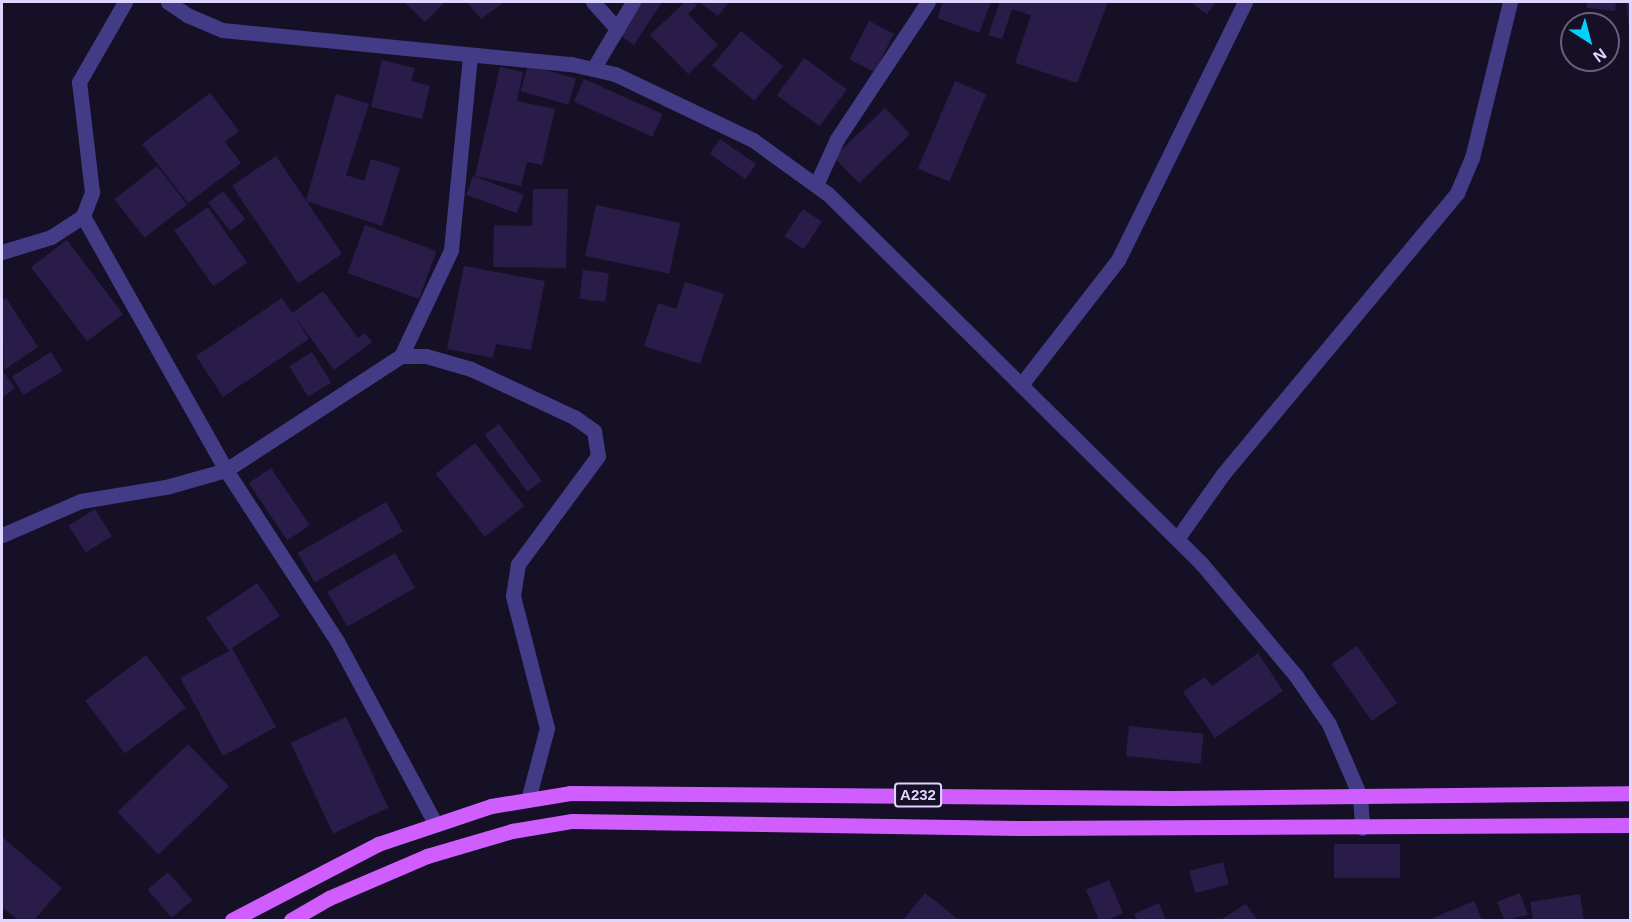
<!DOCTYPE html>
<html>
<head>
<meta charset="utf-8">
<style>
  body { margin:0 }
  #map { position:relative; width:1632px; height:922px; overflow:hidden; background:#161027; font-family:Helvetica,sans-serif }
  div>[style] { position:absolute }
  .building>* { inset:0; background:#291c48; transform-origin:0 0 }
  .minor>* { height:15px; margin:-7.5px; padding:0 7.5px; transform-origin:7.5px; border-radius:7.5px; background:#443b86 }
  .tertiary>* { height:15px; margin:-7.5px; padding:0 7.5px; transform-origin:7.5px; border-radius:7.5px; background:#443b86 }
  .primary>* { height:15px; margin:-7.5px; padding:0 7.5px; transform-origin:7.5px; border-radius:7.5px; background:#d05efe }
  span { translate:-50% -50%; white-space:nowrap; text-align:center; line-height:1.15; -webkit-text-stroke:6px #161027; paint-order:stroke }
  .shield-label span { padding:2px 4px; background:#161027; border:2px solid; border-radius:4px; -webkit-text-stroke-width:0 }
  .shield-label { font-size:15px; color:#ded6ff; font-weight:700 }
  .frame { position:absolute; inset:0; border:3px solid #ded6ff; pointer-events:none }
  .north { position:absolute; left:1560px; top:12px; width:60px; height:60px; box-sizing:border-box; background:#161027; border:2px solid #665f7d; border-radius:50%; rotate:144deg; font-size:16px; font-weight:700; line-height:24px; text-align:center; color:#ded6ff }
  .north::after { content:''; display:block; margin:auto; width:21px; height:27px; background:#03cffe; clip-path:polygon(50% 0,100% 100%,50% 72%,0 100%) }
</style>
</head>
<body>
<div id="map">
  <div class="building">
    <div style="clip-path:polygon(404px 2px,442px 2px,444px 3px,425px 22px)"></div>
    <div style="clip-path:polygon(467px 2px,504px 2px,481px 19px)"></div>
    <div style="clip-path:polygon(639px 2px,662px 2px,634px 45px,618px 34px)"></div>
    <div style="clip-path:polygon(685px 2px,698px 4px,688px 14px,718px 45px,688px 74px,650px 35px)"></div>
    <div style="clip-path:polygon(699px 2px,729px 2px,718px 16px)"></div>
    <div style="clip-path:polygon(943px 2px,991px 2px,979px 33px,937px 18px)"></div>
    <div style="clip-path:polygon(1000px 2px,1108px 2px,1077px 83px,1015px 63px,1031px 15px,1012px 9px,1002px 39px,988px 35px)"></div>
    <div style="clip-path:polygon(1190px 2px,1216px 2px,1207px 14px)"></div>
    <div style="clip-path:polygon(1587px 2px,1616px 2px,1615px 11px,1587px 8px)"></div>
    <div style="clip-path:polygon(1626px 2px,1630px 2px,1630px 26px,1629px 26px)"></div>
    <div style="left:869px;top:21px;width:28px;height:43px;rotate:27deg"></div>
    <div style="left:741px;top:31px;width:55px;height:45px;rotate:40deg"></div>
    <div style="left:804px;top:58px;width:53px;height:46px;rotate:36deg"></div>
    <div style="clip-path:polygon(382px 60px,415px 68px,411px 81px,430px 86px,422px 119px,371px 107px)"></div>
    <div style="left:528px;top:65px;width:50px;height:27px;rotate:16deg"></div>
    <div style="clip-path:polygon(500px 67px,523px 72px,517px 101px,555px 109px,542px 165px,527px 162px,521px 186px,475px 176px)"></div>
    <div style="left:584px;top:79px;width:86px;height:25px;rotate:24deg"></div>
    <div style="left:955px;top:81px;width:34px;height:95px;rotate:23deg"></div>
    <div style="clip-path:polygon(210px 93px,239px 131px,225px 142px,241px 163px,188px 203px,142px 144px)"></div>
    <div style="clip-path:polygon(336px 94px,369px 104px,346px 175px,364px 181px,371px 159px,400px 168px,382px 226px,306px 201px)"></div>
    <div style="left:885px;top:108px;width:36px;height:71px;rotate:46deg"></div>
    <div style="left:720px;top:139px;width:44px;height:18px;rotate:35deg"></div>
    <div style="left:276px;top:156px;width:118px;height:53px;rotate:56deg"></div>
    <div style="left:157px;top:166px;width:49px;height:54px;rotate:52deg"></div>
    <div style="left:473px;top:176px;width:54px;height:20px;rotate:20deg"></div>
    <div style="clip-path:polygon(533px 189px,568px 189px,566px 268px,493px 267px,494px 225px,532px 226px)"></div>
    <div style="left:223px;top:191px;width:36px;height:19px;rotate:52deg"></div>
    <div style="left:596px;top:205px;width:86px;height:52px;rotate:12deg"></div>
    <div style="left:208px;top:207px;width:68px;height:41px;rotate:55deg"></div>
    <div style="left:803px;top:209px;width:23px;height:33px;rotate:34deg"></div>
    <div style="left:365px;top:225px;width:76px;height:51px;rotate:20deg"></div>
    <div style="left:67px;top:240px;width:93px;height:45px;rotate:53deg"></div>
    <div style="clip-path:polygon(464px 266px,545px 281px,531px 350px,496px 344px,493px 358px,447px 349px)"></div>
    <div style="left:583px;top:270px;width:26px;height:29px;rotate:7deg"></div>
    <div style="clip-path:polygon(685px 282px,724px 294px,700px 364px,644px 346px,658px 303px,676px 309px)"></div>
    <div style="clip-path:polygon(323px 291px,358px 338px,365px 333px,372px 342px,334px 370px,296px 318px,309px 339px,223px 397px,196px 356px,282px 298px,292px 313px)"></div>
    <div style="clip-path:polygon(6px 298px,38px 347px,4px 370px,2px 301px)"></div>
    <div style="left:51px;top:352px;width:22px;height:46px;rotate:58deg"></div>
    <div style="left:312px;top:352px;width:36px;height:27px;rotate:58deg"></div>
    <div style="clip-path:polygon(2px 370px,15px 388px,2px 398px)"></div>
    <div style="left:499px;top:424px;width:71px;height:18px;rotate:53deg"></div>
    <div style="left:475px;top:443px;width:80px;height:50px;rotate:52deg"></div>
    <div style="left:271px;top:468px;width:69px;height:27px;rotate:56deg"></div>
    <div style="left:386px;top:502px;width:34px;height:102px;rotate:60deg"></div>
    <div style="left:95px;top:509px;width:32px;height:31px;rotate:58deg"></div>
    <div style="left:395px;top:553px;width:40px;height:78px;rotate:60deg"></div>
    <div style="clip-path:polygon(257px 583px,280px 616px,232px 648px,276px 727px,223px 756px,180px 678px,229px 651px,206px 618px)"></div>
    <div style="left:1357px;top:646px;width:70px;height:31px;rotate:55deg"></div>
    <div style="clip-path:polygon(1258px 653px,1283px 691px,1215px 738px,1183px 692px,1205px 677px,1212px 686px)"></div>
    <div style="left:146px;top:655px;width:66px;height:76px;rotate:53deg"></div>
    <div style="left:346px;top:717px;width:100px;height:61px;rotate:65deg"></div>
    <div style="left:1129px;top:726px;width:75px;height:30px;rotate:6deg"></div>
    <div style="left:188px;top:744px;width:59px;height:98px;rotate:46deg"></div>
    <div style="clip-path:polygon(2px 837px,62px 888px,34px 920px,18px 920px,2px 907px)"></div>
    <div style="left:1400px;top:844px;width:34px;height:66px;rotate:90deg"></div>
    <div style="left:1223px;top:862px;width:23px;height:35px;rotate:75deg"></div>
    <div style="left:168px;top:872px;width:37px;height:27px;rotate:49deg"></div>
    <div style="left:1109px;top:880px;width:36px;height:25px;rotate:67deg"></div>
    <div style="clip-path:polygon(925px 893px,959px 920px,903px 920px)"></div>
    <div style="clip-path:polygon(1520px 893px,1528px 915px,1504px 920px,1497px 902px)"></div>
    <div style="clip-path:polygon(1580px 894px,1584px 920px,1533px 920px,1530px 902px)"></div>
    <div style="clip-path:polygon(1474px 901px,1482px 920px,1428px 920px)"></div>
    <div style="clip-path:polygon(1159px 903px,1166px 920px,1137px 920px,1134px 914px)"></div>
    <div style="clip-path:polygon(1246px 904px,1257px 920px,1220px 920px)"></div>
  </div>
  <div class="minor">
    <div style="left:593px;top:2px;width:36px;rotate:48deg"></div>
    <div style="left:593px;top:69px;width:78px;rotate:-59.2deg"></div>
    <div style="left:816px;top:185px;width:51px;rotate:-65.5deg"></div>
    <div style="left:837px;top:139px;width:164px;rotate:-56.4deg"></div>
    <div style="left:2px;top:252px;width:51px;rotate:-17deg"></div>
    <div style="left:51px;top:237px;width:38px;rotate:-33deg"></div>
    <div style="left:83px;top:216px;width:26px;rotate:-69deg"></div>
    <div style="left:92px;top:192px;width:111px;rotate:-96.7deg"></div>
    <div style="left:79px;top:82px;width:92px;rotate:-60.1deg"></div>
    <div style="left:401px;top:356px;width:117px;rotate:-64.7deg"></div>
    <div style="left:451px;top:250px;width:196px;rotate:-84.4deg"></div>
    <div style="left:1021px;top:385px;width:158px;rotate:-52.2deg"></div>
    <div style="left:1118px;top:260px;width:288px;rotate:-63.8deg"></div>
    <div style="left:2px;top:535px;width:86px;rotate:-23.3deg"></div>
    <div style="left:81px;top:501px;width:86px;rotate:-9.4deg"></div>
    <div style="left:166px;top:487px;width:62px;rotate:-15.8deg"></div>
    <div style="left:226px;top:470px;width:291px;rotate:-119.4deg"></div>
    <div style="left:1177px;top:539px;width:80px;rotate:-54.7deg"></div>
    <div style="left:1223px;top:474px;width:366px;rotate:-50.2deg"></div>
    <div style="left:1457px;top:193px;width:38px;rotate:-67deg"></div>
    <div style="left:1472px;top:158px;width:161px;rotate:-76.3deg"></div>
    <div style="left:435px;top:823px;width:207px;rotate:-118.3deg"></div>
    <div style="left:337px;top:641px;width:204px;rotate:-123deg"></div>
    <div style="left:226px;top:470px;width:209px;rotate:-33.1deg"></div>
    <div style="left:401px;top:356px;width:25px"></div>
    <div style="left:426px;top:356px;width:47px;rotate:16.1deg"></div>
    <div style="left:471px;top:369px;width:114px;rotate:25deg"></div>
    <div style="left:574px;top:417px;width:24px;rotate:35deg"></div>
    <div style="left:594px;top:431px;width:25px;rotate:81deg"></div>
    <div style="left:598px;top:456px;width:134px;rotate:126.5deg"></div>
    <div style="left:518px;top:564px;width:32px;rotate:99deg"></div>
    <div style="left:513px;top:596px;width:136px;rotate:75.6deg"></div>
    <div style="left:547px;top:728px;width:74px;rotate:104.8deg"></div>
  </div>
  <div class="tertiary">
    <div style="left:168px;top:2px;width:23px;rotate:34deg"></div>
    <div style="left:187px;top:15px;width:38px;rotate:23deg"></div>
    <div style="left:222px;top:30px;width:351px;rotate:5.6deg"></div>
    <div style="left:571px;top:64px;width:45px;rotate:12.8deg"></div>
    <div style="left:615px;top:74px;width:153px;rotate:25.6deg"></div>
    <div style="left:753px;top:140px;width:92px;rotate:35.8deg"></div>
    <div style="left:828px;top:194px;width:525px;rotate:44.69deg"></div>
    <div style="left:1201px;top:563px;width:148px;rotate:49.9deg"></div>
    <div style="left:1296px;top:676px;width:58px;rotate:55.5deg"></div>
    <div style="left:1329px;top:724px;width:78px;rotate:66.7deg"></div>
    <div style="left:1360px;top:796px;width:32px;rotate:86deg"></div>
  </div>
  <div class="primary">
    <div style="left:232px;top:920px;width:165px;rotate:-27.5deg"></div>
    <div style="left:378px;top:844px;width:119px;rotate:-18.6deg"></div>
    <div style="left:491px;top:806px;width:80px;rotate:-9.3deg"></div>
    <div style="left:570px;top:793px;width:602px;rotate:0.48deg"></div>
    <div style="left:1172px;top:798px;width:458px;rotate:-0.6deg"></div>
    <div style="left:291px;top:920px;width:44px;rotate:-30.1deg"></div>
    <div style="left:329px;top:898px;width:107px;rotate:-23.2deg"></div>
    <div style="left:427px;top:856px;width:89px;rotate:-16.4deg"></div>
    <div style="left:512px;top:831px;width:61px;rotate:-9.5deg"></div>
    <div style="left:572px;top:821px;width:453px;rotate:0.9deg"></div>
    <div style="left:1025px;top:828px;width:605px;rotate:-0.28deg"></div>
  </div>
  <div class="shield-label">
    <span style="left:918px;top:795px">A232</span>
  </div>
  <div class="frame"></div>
  <div class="north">N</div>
</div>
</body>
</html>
